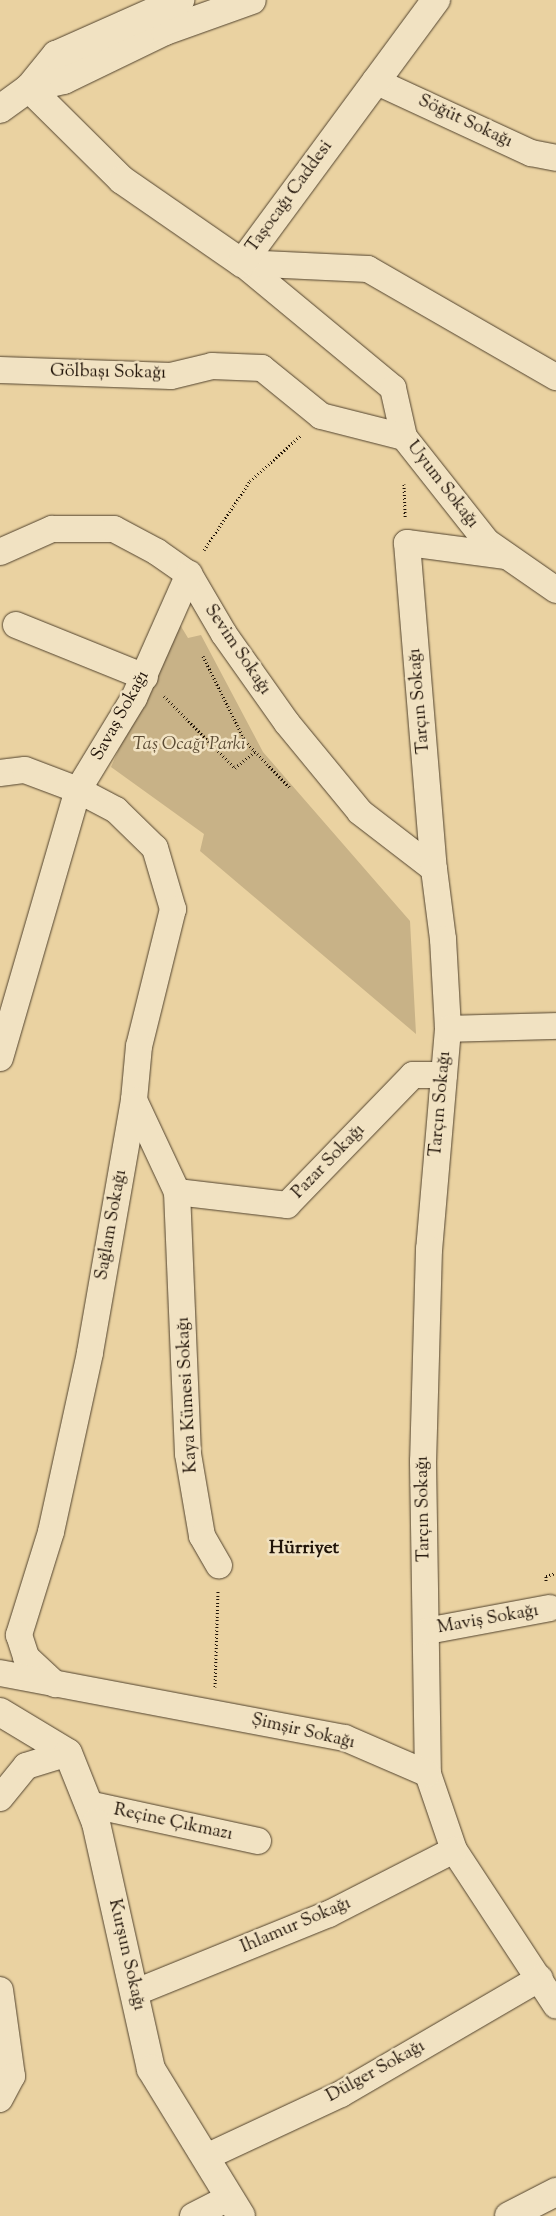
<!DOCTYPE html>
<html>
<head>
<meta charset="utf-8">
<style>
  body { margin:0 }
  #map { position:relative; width:556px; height:2216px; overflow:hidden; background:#ead2a1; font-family:"Sorts Mill Goudy",serif }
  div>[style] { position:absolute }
  .green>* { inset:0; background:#c8b287 }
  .path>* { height:3px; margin-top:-1.5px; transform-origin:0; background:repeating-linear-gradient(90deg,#201308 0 1px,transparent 0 3.5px) }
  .roads { filter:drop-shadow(0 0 1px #52432e) drop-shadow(0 0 1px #52432e) }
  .minor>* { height:26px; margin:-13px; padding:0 13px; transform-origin:13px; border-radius:13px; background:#f1e2c2 }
  .tertiary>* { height:28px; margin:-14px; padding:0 14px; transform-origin:14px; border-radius:14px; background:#f1e2c2 }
  .secondary>* { height:28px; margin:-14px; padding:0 14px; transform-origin:14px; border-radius:14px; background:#f1e2c2 }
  span { translate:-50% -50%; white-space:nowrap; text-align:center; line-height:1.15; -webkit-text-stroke:5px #f1e2c2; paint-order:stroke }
  .street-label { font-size:18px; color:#201308 }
  .park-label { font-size:18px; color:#5b4b34; font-style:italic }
  .neighbourhood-label { font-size:19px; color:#201308; font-weight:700 }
</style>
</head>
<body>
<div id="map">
  <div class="green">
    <div style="clip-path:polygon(176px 618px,188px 638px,201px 635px,263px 752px,410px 921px,416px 1034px,200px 851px,204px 834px,111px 767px)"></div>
  </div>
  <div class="path">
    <div style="left:404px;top:484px;width:34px;rotate:88deg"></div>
    <div style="left:204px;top:550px;width:83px;rotate:-56.3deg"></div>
    <div style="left:250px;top:481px;width:69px;rotate:-42deg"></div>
    <div style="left:203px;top:656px;width:95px;rotate:63.7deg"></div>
    <div style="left:245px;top:741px;width:66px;rotate:46.2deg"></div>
    <div style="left:164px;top:696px;width:101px;rotate:45.4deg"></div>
    <div style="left:235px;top:768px;width:26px;rotate:-40deg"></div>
    <div style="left:546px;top:1581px;width:5px;rotate:-90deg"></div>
    <div style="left:546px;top:1576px;width:10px;rotate:-17deg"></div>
    <div style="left:215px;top:1687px;width:96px;rotate:-88.2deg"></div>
  </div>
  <div class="roads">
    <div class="minor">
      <div style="left:375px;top:81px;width:172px;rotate:24.8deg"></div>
      <div style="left:531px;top:153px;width:25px;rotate:11deg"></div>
      <div style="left:242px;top:263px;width:196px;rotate:39.6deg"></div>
      <div style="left:393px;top:388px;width:50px;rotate:77.3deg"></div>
      <div style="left:404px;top:437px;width:134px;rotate:51.7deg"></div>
      <div style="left:487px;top:542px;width:84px;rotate:34.8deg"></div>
      <div style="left:242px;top:263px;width:126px;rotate:2.7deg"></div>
      <div style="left:368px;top:269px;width:217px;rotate:29.9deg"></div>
      <div style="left:0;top:370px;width:171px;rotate:2deg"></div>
      <div style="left:171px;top:376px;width:42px;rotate:-13.7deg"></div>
      <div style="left:212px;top:366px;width:50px;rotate:2.3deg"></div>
      <div style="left:262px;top:368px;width:76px;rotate:39.1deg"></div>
      <div style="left:321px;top:416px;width:86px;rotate:14.2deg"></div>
      <div style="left:0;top:552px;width:57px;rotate:-23.9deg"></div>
      <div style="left:52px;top:529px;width:62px"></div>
      <div style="left:114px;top:529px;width:49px;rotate:28.1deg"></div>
      <div style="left:157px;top:552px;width:39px;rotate:35deg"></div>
      <div style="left:189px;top:574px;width:69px;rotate:59.7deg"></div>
      <div style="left:224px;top:634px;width:109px;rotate:54.7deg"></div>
      <div style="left:287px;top:723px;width:115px;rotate:50.6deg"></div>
      <div style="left:360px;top:812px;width:93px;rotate:37.6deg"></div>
      <div style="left:506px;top:556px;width:100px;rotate:-172.5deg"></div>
      <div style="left:407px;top:543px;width:327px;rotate:85.3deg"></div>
      <div style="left:434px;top:869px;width:71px;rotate:82.7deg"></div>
      <div style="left:443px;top:939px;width:90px;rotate:86.8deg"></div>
      <div style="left:448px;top:1029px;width:221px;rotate:94.9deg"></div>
      <div style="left:429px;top:1249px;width:212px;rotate:91.6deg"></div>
      <div style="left:423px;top:1461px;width:313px;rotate:89.1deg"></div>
      <div style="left:428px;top:1774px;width:80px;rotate:71.1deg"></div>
      <div style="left:454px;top:1850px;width:186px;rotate:56.7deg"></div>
      <div style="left:16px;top:625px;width:139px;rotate:22deg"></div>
      <div style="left:0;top:773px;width:25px;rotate:-7deg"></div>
      <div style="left:25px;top:770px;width:57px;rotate:20.7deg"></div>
      <div style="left:78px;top:790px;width:43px;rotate:27.8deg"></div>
      <div style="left:116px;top:810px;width:54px;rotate:44.3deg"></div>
      <div style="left:155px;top:848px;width:64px;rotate:73.6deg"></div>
      <div style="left:173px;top:909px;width:141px;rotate:103.9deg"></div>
      <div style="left:139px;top:1046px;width:54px;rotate:95.3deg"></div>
      <div style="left:134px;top:1100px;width:257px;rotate:99.9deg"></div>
      <div style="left:90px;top:1353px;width:183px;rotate:102.3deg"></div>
      <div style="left:51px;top:1532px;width:108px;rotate:107.3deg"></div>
      <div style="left:19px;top:1635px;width:23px;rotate:72deg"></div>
      <div style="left:26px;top:1657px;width:40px;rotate:43deg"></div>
      <div style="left:448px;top:1029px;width:108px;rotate:-1.6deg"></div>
      <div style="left:0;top:1058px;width:279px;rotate:-73.8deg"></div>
      <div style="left:78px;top:790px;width:108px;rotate:-58.7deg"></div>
      <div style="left:134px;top:698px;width:136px;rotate:-66.1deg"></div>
      <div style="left:134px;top:1100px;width:102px;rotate:64.9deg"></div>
      <div style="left:177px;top:1192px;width:111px;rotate:6.7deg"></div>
      <div style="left:287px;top:1205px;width:181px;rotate:-45.9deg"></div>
      <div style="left:413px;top:1075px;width:31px"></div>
      <div style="left:177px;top:1192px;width:262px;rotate:87.6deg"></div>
      <div style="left:188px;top:1454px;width:83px;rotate:80.3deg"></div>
      <div style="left:202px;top:1536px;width:34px;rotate:60deg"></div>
      <div style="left:427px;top:1631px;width:125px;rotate:-10.6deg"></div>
      <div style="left:0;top:1673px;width:351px;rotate:10.7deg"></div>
      <div style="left:345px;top:1738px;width:90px;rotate:23.4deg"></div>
      <div style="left:0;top:1798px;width:41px;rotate:-50.9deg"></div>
      <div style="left:26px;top:1766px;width:44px;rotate:-17.2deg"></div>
      <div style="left:88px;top:1804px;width:174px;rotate:12.3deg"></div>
      <div style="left:0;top:1990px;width:87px;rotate:82.1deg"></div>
      <div style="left:12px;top:2076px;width:26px;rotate:118deg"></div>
      <div style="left:134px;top:1993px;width:210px;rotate:-22.1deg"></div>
      <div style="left:329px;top:1914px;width:140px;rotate:-27.1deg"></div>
      <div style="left:206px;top:2157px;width:149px;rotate:-25deg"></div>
      <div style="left:341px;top:2094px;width:230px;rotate:-30.2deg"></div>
      <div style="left:193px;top:2216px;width:39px;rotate:-27deg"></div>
    </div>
    <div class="tertiary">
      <div style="left:29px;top:88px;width:131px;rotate:44.7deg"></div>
      <div style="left:122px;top:180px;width:146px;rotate:34.7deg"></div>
      <div style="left:242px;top:263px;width:327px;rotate:-53.6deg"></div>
      <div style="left:0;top:1712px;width:79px;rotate:31.1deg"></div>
      <div style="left:68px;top:1753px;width:75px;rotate:68.2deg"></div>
      <div style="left:96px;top:1823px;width:252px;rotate:77.4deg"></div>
      <div style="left:151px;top:2069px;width:172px;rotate:58.5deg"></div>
      <div style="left:509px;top:2216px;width:53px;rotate:-27.1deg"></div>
    </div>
    <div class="secondary">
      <div style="left:29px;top:88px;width:36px;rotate:-13deg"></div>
      <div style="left:64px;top:80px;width:112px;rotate:-25.9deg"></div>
      <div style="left:165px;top:31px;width:92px;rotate:-19.6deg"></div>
      <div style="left:0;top:109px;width:36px;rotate:-36deg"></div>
      <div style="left:29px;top:88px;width:43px;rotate:-50.7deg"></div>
      <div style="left:56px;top:55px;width:136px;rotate:-23.9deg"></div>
    </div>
  </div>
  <div class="street-label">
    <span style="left:465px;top:122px;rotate:25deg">Söğüt Sokağı</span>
    <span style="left:290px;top:197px;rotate:-54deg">Taşocağı Caddesi</span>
    <span style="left:108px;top:373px;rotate:1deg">Gölbaşı Sokağı</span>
    <span style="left:442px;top:485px;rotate:52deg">Uyum Sokağı</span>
    <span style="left:237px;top:650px;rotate:56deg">Sevim Sokağı</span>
    <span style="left:420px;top:701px;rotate:-95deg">Tarçın Sokağı</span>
    <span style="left:121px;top:716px;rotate:-61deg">Savaş Sokağı</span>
    <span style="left:441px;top:1104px;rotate:-85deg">Tarçın Sokağı</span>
    <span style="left:329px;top:1162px;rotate:-46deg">Pazar Sokağı</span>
    <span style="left:112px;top:1225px;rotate:-80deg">Sağlam Sokağı</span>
    <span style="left:188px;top:1395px;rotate:-93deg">Kaya Kümesi Sokağı</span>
    <span style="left:424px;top:1509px;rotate:-91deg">Tarçın Sokağı</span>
    <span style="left:488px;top:1620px;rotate:-10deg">Maviş Sokağı</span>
    <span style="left:303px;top:1732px;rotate:13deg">Şimşir Sokağı</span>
    <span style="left:173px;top:1823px;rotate:12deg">Reçine Çıkmazı</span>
    <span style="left:296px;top:1926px;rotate:-23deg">Ihlamur Sokağı</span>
    <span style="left:126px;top:1955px;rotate:77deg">Kurşun Sokağı</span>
    <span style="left:376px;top:2072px;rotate:-29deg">Dülger Sokağı</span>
  </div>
  <div class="park-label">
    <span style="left:189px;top:745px">Taş Ocağı Parkı</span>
  </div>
  <div class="neighbourhood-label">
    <span style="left:304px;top:1549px">Hürriyet</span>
  </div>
</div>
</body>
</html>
